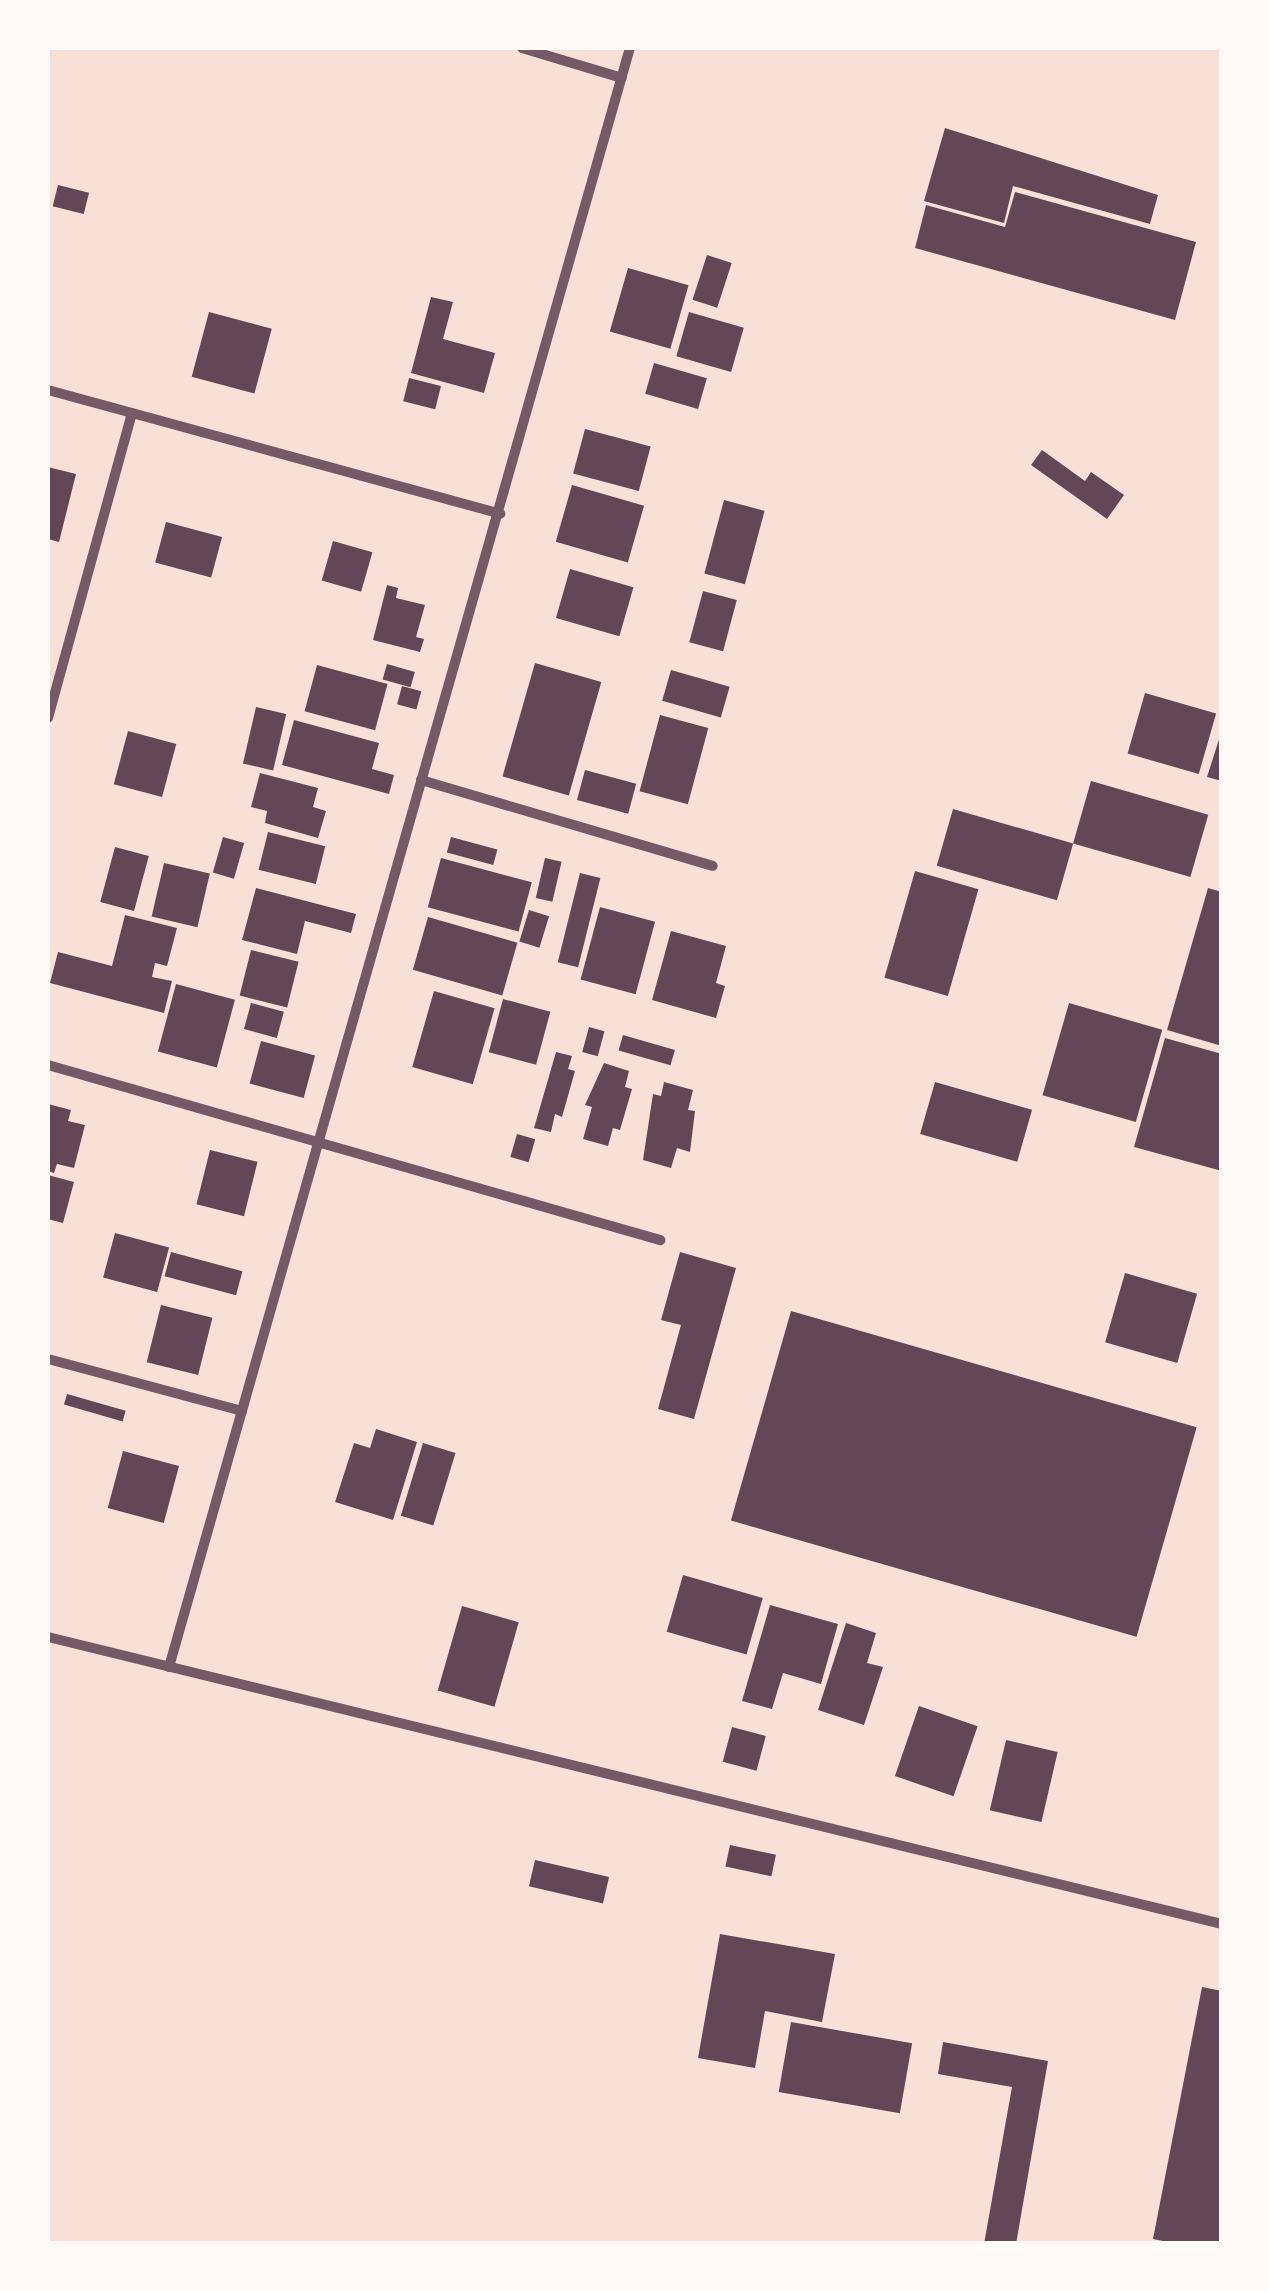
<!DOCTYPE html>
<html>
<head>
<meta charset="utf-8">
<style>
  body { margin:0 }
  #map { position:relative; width:1269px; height:2291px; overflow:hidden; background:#f7e1d7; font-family:Overpass,sans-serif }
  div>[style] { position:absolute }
  .building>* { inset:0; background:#644757; transform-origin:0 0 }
  .minor>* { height:10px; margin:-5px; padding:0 5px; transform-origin:5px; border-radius:5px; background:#755966 }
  span { translate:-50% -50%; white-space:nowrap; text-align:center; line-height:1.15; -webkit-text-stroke:8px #fffaf5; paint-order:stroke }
  .frame { position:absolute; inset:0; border:50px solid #fffaf5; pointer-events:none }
</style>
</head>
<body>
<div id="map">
  <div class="building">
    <div style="clip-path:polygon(945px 128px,1158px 195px,1150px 224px,1013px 186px,1004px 223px,924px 201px)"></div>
    <div style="left:58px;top:185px;width:32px;height:22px;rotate:14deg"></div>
    <div style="clip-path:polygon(1015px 192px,1196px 242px,1175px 320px,915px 248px,926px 205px,1005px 227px)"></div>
    <div style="left:707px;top:255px;width:26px;height:47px;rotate:18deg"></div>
    <div style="left:628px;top:268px;width:63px;height:66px;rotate:16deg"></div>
    <div style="clip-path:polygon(431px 297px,453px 302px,443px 339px,495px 353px,484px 393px,411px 373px)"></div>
    <div style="left:209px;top:312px;width:65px;height:67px;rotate:15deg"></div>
    <div style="left:689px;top:312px;width:57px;height:46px;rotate:16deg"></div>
    <div style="left:654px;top:363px;width:55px;height:32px;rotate:16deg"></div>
    <div style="left:409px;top:378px;width:33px;height:24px;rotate:14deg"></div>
    <div style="left:585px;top:429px;width:68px;height:46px;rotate:15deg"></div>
    <div style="clip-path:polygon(1042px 450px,1085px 481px,1091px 472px,1124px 495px,1107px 519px,1031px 465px)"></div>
    <div style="clip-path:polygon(48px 467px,76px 474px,59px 542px,48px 539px)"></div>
    <div style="left:572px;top:485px;width:75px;height:59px;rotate:16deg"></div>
    <div style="left:724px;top:500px;width:42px;height:76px;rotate:15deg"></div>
    <div style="left:166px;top:522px;width:58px;height:42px;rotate:15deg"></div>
    <div style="left:333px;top:541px;width:41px;height:41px;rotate:16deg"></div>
    <div style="left:570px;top:569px;width:66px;height:51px;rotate:16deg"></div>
    <div style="clip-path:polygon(387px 585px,398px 588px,396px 598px,425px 605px,416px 637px,424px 639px,420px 652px,373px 640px)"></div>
    <div style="left:703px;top:591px;width:35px;height:53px;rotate:15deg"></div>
    <div style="left:535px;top:663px;width:69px;height:118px;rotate:16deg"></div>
    <div style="left:387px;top:664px;width:29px;height:16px;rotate:16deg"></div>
    <div style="left:317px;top:665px;width:73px;height:48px;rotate:15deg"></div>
    <div style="left:671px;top:670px;width:61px;height:32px;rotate:16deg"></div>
    <div style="left:402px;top:686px;width:20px;height:19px;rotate:15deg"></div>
    <div style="left:1145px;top:693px;width:74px;height:63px;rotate:16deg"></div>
    <div style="left:256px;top:707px;width:31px;height:58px;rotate:13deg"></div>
    <div style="left:660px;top:715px;width:50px;height:79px;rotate:15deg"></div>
    <div style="clip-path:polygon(294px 720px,379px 743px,372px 769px,394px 775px,389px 794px,282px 765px)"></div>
    <div style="clip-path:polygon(1222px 730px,1222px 781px,1207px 777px)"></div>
    <div style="left:128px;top:731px;width:50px;height:55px;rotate:15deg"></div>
    <div style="left:585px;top:770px;width:53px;height:31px;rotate:15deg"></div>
    <div style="clip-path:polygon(260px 773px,318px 788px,313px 807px,326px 811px,318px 838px,265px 823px,267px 811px,251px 807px)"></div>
    <div style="left:1091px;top:781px;width:122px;height:65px;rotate:16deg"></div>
    <div style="left:953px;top:809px;width:125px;height:59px;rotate:16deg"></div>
    <div style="left:268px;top:832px;width:59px;height:39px;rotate:14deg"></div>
    <div style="left:223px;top:837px;width:22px;height:37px;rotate:16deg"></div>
    <div style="left:451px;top:837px;width:48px;height:16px;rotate:15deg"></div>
    <div style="left:115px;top:847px;width:35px;height:57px;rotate:15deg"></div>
    <div style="left:441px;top:858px;width:94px;height:51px;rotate:15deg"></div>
    <div style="left:545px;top:858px;width:17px;height:41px;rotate:13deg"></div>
    <div style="left:164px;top:863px;width:47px;height:55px;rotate:13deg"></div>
    <div style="left:915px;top:871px;width:66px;height:111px;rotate:16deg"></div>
    <div style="left:580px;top:873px;width:21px;height:92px;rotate:14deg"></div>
    <div style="clip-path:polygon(256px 888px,356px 914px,351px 933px,305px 921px,297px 954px,242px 940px)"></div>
    <div style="clip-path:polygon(1208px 888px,1222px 892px,1222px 1046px,1167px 1030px)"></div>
    <div style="left:600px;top:907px;width:57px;height:75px;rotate:15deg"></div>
    <div style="left:529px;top:910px;width:21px;height:33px;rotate:17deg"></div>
    <div style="clip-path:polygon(125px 915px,177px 928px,167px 966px,155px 963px,152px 977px,172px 981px,164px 1013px,50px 983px,58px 952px,112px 966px)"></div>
    <div style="left:428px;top:917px;width:93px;height:55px;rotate:16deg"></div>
    <div style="clip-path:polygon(671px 931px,726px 946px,716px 983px,725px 986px,716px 1018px,652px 1000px)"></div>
    <div style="left:251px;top:950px;width:49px;height:47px;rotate:14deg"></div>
    <div style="left:176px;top:984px;width:61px;height:70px;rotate:15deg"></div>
    <div style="left:434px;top:991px;width:63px;height:79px;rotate:16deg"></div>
    <div style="left:503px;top:999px;width:49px;height:55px;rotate:15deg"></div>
    <div style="left:251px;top:1003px;width:34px;height:27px;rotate:15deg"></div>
    <div style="left:1069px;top:1003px;width:97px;height:96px;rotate:16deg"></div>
    <div style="left:589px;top:1027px;width:16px;height:26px;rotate:15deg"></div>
    <div style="left:623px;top:1035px;width:54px;height:16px;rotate:16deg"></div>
    <div style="clip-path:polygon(1165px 1038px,1222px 1054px,1222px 1171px,1134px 1147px)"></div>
    <div style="left:261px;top:1041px;width:56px;height:44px;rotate:15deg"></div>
    <div style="clip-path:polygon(556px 1052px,572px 1056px,568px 1069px,575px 1071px,562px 1117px,555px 1114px,551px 1132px,534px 1128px)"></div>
    <div style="clip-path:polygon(604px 1063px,629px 1071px,625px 1087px,632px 1089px,620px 1130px,613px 1128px,608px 1146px,583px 1139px,592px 1107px,585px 1105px)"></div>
    <div style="clip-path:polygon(664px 1082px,693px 1090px,688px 1110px,695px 1111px,690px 1152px,677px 1148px,671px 1168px,643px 1160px,653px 1094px,661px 1096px)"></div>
    <div style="left:935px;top:1082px;width:101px;height:54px;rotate:16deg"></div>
    <div style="clip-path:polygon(48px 1104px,71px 1110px,68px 1121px,85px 1125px,74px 1168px,57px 1164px,54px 1173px,48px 1171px)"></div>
    <div style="left:517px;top:1134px;width:19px;height:24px;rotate:16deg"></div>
    <div style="left:210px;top:1150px;width:49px;height:56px;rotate:14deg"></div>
    <div style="clip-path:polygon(48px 1175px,74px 1182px,63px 1223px,48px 1219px)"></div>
    <div style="left:115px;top:1233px;width:56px;height:46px;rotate:15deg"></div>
    <div style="left:171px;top:1252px;width:74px;height:25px;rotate:15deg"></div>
    <div style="clip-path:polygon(680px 1252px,736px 1268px,694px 1419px,658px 1409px,681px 1325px,661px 1320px)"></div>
    <div style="left:1125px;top:1273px;width:75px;height:72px;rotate:16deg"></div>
    <div style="left:161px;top:1305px;width:53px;height:59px;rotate:14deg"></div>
    <div style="left:791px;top:1311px;width:422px;height:218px;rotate:16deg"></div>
    <div style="left:67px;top:1394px;width:61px;height:11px;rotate:16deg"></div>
    <div style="clip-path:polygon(376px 1429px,417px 1442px,393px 1520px,335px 1502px,354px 1443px,370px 1448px)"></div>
    <div style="left:423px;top:1443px;width:34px;height:76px;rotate:17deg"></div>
    <div style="left:123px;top:1451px;width:58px;height:59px;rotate:15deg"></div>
    <div style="left:683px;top:1575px;width:83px;height:59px;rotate:16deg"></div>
    <div style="clip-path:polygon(770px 1605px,838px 1624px,821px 1684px,783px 1673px,772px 1709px,742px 1701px)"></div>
    <div style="left:462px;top:1606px;width:59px;height:88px;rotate:16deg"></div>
    <div style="clip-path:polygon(846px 1623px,876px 1633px,867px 1663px,883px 1667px,864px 1725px,818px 1710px)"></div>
    <div style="left:919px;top:1706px;width:62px;height:74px;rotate:19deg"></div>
    <div style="left:732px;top:1727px;width:35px;height:36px;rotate:15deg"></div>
    <div style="left:1006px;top:1740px;width:53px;height:72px;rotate:13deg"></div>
    <div style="left:730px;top:1845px;width:47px;height:22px;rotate:12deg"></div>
    <div style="left:535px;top:1860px;width:76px;height:27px;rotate:13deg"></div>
    <div style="clip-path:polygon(720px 1934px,835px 1954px,822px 2022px,765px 2011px,755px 2068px,698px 2058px)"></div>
    <div style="clip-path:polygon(1202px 1987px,1222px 1991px,1222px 2244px,1178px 2244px,1153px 2239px)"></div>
    <div style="left:791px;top:2022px;width:123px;height:71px;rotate:10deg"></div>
    <div style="clip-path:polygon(943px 2042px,1048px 2061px,1016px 2244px,984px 2244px,1012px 2087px,938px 2074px)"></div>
  </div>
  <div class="minor">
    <div style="left:522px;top:48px;width:104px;rotate:16.7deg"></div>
    <div style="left:48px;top:390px;width:469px;rotate:15.3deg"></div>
    <div style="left:48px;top:718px;width:316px;rotate:-74.6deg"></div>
    <div style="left:421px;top:780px;width:304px;rotate:16.4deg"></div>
    <div style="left:48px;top:1065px;width:637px;rotate:15.96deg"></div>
    <div style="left:48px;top:1359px;width:201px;rotate:15deg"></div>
    <div style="left:48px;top:1637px;width:1209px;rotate:13.74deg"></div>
    <div style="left:169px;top:1667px;width:1683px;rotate:-74.11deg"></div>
  </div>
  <div class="frame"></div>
</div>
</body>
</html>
